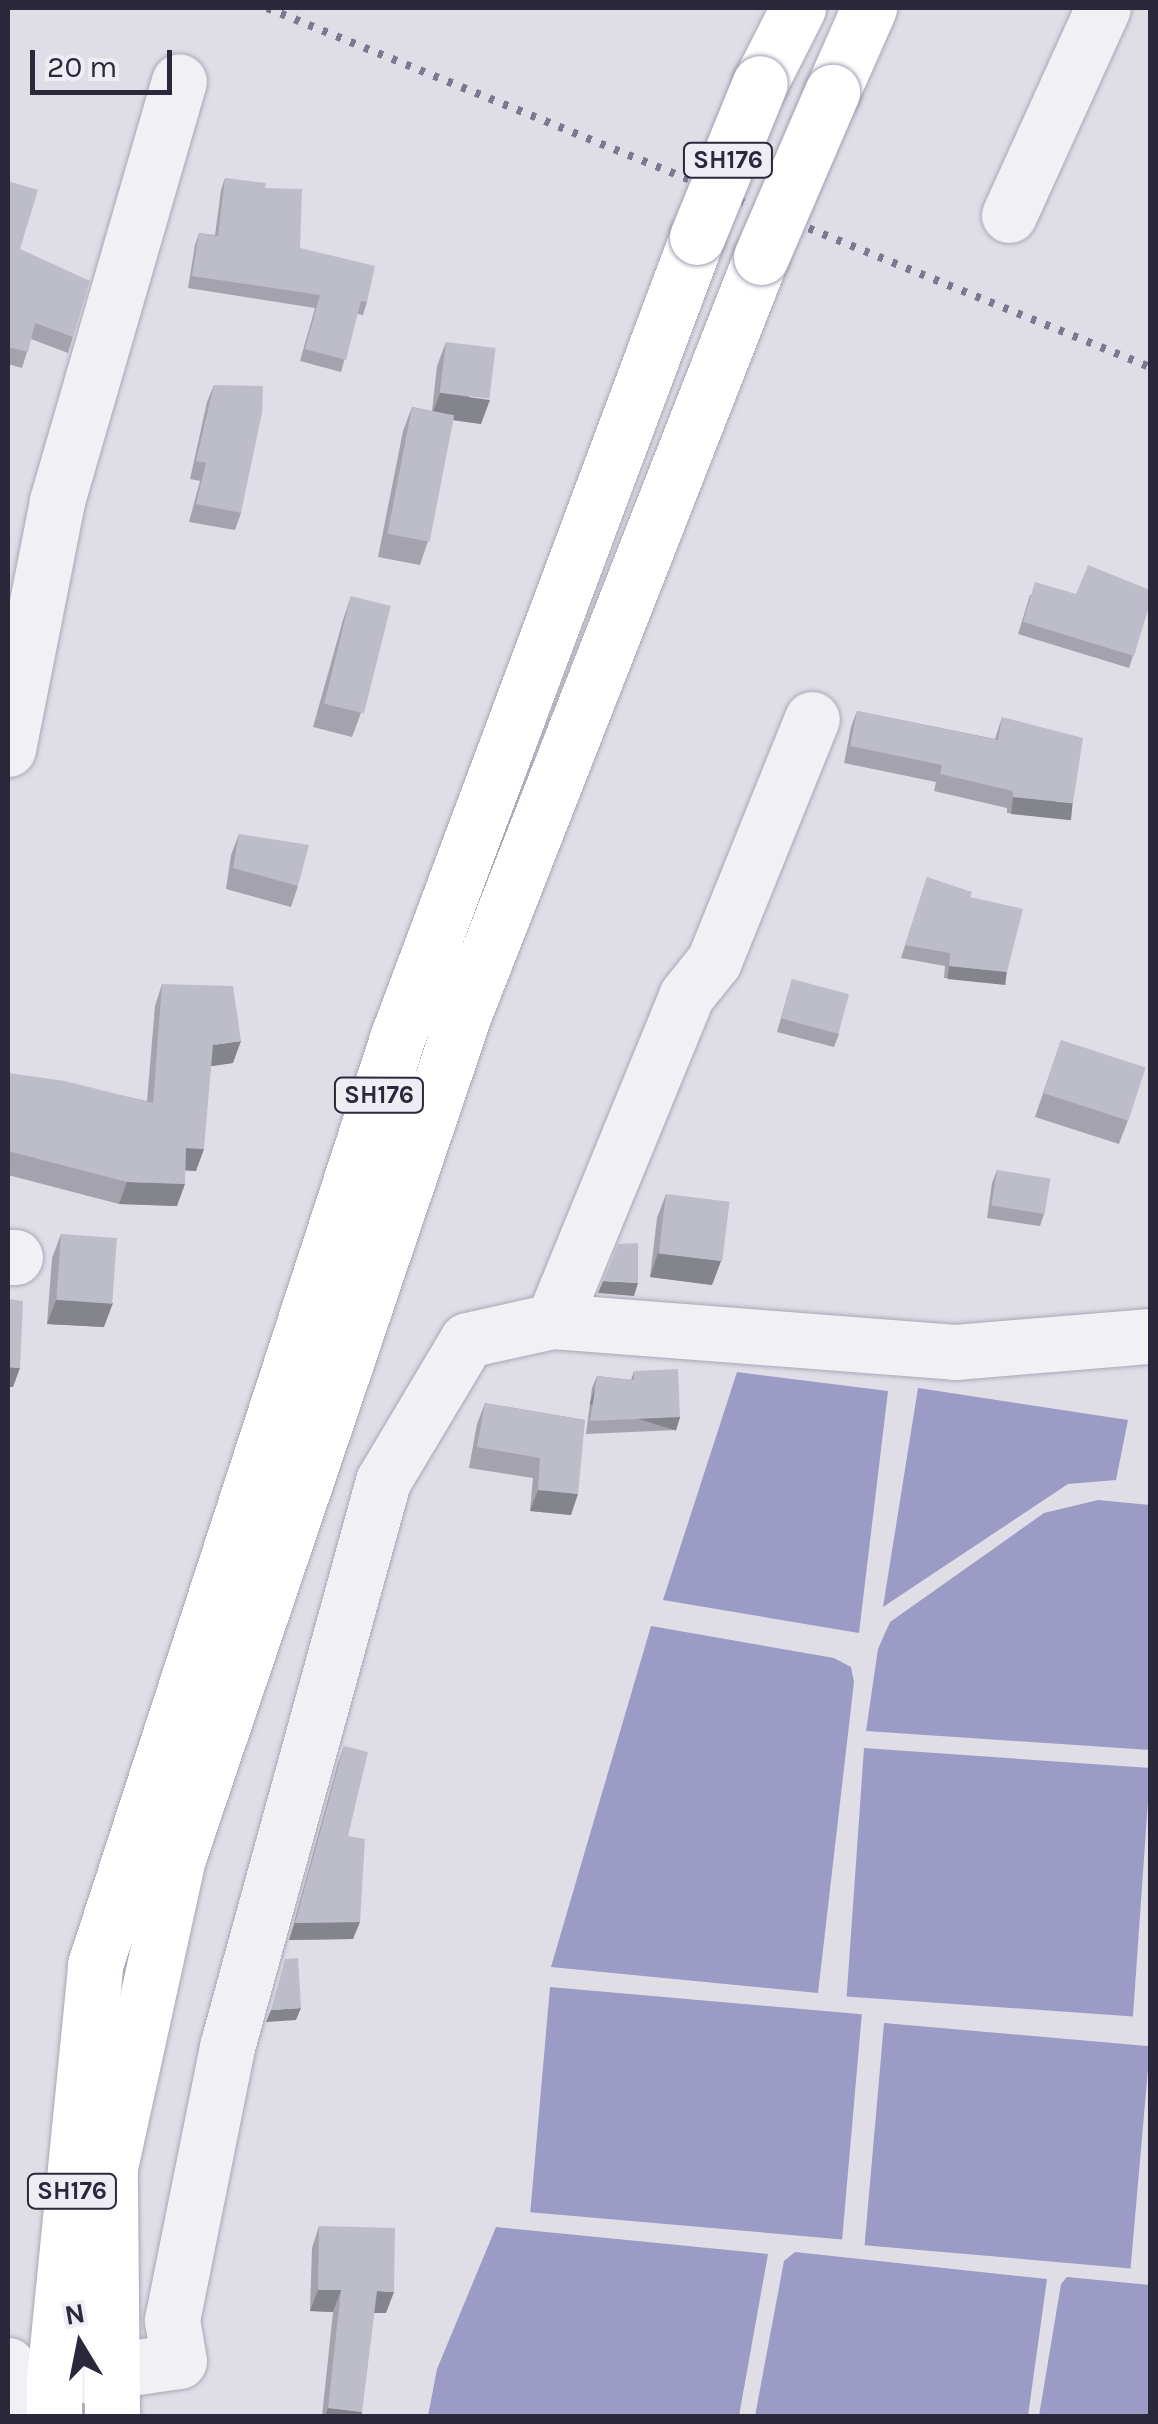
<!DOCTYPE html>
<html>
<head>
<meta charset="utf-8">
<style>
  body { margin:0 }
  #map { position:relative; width:1158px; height:2424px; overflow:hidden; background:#dfdee7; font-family:Karla,sans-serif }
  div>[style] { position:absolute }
  .water>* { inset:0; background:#9b9bc5; transform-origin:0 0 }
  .roads { filter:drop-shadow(0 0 2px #a9a7b4) drop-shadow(0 0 2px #a9a7b4) }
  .minor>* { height:55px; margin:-27.5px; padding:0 27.5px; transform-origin:27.5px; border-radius:27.5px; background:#f1f0f5 }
  .major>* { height:55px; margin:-27.5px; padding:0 27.5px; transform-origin:27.5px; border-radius:27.5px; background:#fff }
  .rail>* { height:8px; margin-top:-4px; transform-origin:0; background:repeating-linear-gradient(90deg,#7b788f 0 5px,transparent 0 15px) }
  .bridges { filter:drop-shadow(0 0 2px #a09eb1) drop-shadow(0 0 2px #a09eb1) }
  .major-bridge>* { height:55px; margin:-27.5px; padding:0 27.5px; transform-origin:27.5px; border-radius:27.5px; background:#fff }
  .wall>* { inset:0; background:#a3a2ad }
  .shaded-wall>* { inset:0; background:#84848d; transform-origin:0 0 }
  .building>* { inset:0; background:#bdbcc9; transform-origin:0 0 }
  span { translate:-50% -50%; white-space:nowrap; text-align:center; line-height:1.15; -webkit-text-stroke:9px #eeedf4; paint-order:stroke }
  .shield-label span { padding:2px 8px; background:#eeedf4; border:2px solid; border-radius:8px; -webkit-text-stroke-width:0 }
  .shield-label { font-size:25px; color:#2b283c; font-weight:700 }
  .frame { position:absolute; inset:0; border:10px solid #2b283c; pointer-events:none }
  .north { position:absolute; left:30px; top:2294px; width:100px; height:100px; -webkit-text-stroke:8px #eeedf4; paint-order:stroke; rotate:350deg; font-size:28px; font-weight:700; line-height:40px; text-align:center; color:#2b283c }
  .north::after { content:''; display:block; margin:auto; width:35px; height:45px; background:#2b283c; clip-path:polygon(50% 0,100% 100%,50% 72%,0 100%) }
  .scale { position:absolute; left:30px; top:50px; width:142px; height:45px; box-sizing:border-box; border:5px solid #2b283c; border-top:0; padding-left:12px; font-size:30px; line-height:35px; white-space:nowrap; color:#2b283c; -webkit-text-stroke:8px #eeedf4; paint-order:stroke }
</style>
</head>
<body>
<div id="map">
  <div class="water">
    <div style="clip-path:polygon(737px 1372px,888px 1391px,859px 1633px,663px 1600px)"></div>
    <div style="clip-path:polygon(918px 1388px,1128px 1420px,1116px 1480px,1068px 1484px,883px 1607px)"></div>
    <div style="clip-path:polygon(1098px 1500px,1150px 1505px,1150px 1750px,866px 1731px,878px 1649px,890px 1622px,1044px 1513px)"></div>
    <div style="clip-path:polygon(651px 1626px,834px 1658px,851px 1667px,854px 1682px,818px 1993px,551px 1967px)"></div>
    <div style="left:864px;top:1748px;width:287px;height:249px;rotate:4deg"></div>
    <div style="left:550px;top:1987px;width:313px;height:226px;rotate:5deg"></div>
    <div style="left:884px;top:2023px;width:267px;height:223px;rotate:5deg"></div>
    <div style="clip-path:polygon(496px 2227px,768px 2254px,739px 2416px,428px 2416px,437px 2369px)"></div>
    <div style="clip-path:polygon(795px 2252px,1047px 2279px,1028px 2416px,755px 2416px,784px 2261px)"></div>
    <div style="clip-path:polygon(1067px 2277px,1150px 2285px,1150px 2416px,1039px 2416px,1061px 2284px)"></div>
  </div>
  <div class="roads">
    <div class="minor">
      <div style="left:1009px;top:215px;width:227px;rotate:-65.6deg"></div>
      <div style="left:8px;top:749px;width:253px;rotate:-78.8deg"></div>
      <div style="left:57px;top:501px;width:437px;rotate:-73.8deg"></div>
      <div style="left:8px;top:1257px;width:7px"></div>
      <div style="left:553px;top:1321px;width:351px;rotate:-67.7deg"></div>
      <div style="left:686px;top:996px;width:45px;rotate:-51.3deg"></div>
      <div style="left:714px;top:961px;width:261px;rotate:-68deg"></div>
      <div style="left:8px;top:2365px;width:52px;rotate:78.9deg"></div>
      <div style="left:54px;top:2379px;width:126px;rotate:-8.2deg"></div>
      <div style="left:179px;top:2361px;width:42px;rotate:-99.7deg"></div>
      <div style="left:172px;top:2320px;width:278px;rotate:-78.6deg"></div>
      <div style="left:227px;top:2047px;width:587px;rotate:-74.59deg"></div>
      <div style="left:383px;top:1481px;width:164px;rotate:-59.2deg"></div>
      <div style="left:467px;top:1340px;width:88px;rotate:-12.5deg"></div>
      <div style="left:553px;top:1321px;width:403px;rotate:4.4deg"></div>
      <div style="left:955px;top:1352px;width:196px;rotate:-4.7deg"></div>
    </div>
    <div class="major">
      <div style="left:760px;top:83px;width:84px;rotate:-63.1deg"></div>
      <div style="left:832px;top:92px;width:92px;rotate:-66.2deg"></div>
      <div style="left:54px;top:2416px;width:37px;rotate:-90deg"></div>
      <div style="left:54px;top:2379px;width:416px;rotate:-84.3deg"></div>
      <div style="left:95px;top:1965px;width:977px;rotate:-71.94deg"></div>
      <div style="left:398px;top:1036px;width:853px;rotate:-69.48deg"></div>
      <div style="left:112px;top:2416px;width:249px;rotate:-90.5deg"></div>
      <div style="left:110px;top:2167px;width:313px;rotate:-77.6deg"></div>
      <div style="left:177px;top:1861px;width:894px;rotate:-71.28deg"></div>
      <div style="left:464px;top:1014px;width:813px;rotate:-68.58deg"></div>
    </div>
  </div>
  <div class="rail">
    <div style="left:267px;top:8px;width:953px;rotate:22.13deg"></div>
  </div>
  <div class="bridges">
    <div class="major-bridge">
      <div style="left:697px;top:237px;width:166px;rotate:-67.8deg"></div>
      <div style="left:761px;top:257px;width:180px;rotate:-66.7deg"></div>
    </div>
  </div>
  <div class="wall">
    <div style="clip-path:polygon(225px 178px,265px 188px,300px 248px,367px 302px,363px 315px,357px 314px,341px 372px,300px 361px,315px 308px,188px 288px,195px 245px,199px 233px,215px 235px,221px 190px)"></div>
    <div style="clip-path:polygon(8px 181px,20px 249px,73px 337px,68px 353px,31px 339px,22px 368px,8px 364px)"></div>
    <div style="clip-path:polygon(446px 342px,481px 424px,453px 420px,428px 541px,420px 565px,378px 557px,403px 431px,412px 407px,432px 411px,437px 366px)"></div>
    <div style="clip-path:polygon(214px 385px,241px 513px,235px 530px,189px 522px,200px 481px,190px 479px,207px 402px)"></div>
    <div style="clip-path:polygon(1076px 594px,1150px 603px,1129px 668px,1018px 634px,1030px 595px)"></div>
    <div style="clip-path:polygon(351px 596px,361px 713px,352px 737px,313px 727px,343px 620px)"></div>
    <div style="clip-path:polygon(857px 711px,995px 739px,1002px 717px,1067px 819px,1007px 813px,1007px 808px,934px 791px,936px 782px,844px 763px,851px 727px)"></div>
    <div style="clip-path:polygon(239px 834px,298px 886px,291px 907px,226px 889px,231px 855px)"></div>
    <div style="clip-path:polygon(927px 877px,970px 897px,1007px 972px,1003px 984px,944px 978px,945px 966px,901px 958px)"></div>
    <div style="clip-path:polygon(792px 979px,839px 1034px,834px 1047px,777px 1032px)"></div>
    <div style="clip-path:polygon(162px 984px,233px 1063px,211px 1066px,196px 1171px,185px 1170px,177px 1206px,119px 1204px,8px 1175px,8px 1073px,147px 1101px,155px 1006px)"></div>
    <div style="clip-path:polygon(1061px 1040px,1128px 1120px,1119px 1144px,1035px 1117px)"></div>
    <div style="clip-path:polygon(997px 1170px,1044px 1214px,1040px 1226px,987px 1218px,992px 1183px)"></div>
    <div style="clip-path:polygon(666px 1194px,721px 1261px,712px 1285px,650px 1277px,657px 1218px)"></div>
    <div style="clip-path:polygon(61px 1234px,104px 1327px,47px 1324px,52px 1258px)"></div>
    <div style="clip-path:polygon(634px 1371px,680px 1417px,676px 1430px,586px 1434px,592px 1388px,597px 1376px,631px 1380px)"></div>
    <div style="clip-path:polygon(485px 1403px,585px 1420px,571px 1515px,530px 1511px,533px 1478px,469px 1468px,477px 1424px)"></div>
    <div style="clip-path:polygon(344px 1746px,353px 1939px,289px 1940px,338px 1763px)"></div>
    <div style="clip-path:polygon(319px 2226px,386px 2313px,374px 2313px,361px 2416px,322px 2416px,333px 2312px,310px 2311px,312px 2248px)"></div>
  </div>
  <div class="shaded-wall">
    <div style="clip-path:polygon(440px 393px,490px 400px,481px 424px,431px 417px)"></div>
    <div style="left:1013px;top:797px;width:60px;height:17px;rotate:6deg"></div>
    <div style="left:949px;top:966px;width:58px;height:13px;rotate:6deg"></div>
    <div style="clip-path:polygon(241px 1041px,233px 1063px,205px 1067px,213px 1045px)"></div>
    <div style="clip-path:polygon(186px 1148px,204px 1149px,196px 1171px,178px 1170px)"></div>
    <div style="clip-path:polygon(127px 1182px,185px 1184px,177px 1206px,119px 1204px)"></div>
    <div style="clip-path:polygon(658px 1253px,721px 1261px,712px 1285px,650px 1277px)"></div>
    <div style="clip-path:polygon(603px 1281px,638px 1283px,634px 1296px,598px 1293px)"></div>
    <div style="clip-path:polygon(56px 1300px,113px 1303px,104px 1327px,47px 1324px)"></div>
    <div style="clip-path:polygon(8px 1367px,20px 1368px,13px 1387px,8px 1387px)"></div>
    <div style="left:680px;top:1417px;width:14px;height:90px;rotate:107deg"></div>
    <div style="clip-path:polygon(538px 1490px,578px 1494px,571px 1515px,530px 1511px)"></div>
    <div style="clip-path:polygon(360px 1922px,353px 1939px,289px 1940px,295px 1923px)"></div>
    <div style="clip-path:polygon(301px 2008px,296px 2020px,266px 2022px,271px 2010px)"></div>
    <div style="clip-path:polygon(318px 2290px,341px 2290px,333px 2312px,310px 2311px)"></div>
    <div style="clip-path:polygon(377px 2291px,394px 2292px,386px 2313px,369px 2313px)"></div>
    <div style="clip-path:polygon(328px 2408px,362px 2412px,361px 2416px,325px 2416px)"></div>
  </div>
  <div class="building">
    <div style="clip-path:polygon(225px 178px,266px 183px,265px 188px,302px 189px,300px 248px,375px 266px,367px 302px,361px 301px,346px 360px,305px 349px,320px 295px,192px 276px,199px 233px,218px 236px)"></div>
    <div style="clip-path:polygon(8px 181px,38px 190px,20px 249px,90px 281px,73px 337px,35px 323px,28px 352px,8px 347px)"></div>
    <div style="left:446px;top:342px;width:50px;height:51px;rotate:7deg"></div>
    <div style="clip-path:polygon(214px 385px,263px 386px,262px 413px,241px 513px,196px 504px,206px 463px,196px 461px)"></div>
    <div style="left:412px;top:407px;width:43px;height:129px;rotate:11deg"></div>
    <div style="clip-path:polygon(1088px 565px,1150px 590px,1150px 603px,1134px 656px,1023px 622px,1035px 582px,1076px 594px)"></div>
    <div style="left:351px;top:596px;width:41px;height:111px;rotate:14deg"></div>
    <div style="clip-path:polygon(857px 711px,998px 740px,1002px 717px,1083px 738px,1073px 803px,1013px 797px,1013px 791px,940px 774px,942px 765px,850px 746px)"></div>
    <div style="clip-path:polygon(239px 834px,309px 845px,298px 886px,233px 868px)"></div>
    <div style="clip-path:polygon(927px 877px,972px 892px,970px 897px,1023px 909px,1007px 972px,949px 966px,950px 953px,905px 945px)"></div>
    <div style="left:792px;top:979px;width:59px;height:41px;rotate:15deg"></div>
    <div style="clip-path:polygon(162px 984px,233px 986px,241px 1041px,213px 1045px,204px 1149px,186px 1148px,185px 1184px,127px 1182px,8px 1151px,8px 1073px,65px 1081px,153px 1103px)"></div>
    <div style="left:1061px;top:1040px;width:89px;height:56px;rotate:18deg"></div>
    <div style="left:997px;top:1170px;width:54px;height:36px;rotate:9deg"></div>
    <div style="left:666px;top:1194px;width:64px;height:60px;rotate:7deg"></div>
    <div style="left:61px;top:1234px;width:56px;height:66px;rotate:4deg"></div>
    <div style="clip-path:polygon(638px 1243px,638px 1283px,603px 1281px,618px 1244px)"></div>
    <div style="clip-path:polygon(8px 1299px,23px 1301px,20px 1368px,8px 1367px)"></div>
    <div style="clip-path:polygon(678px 1369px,680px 1417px,590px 1421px,597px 1376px,634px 1380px,634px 1371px)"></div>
    <div style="clip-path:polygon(485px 1403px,585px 1420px,578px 1494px,538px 1490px,540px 1458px,477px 1447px)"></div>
    <div style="clip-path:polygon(344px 1746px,368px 1752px,348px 1836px,365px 1839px,360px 1922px,295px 1923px)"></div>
    <div style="clip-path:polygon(298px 1958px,301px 2008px,271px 2010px,285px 1959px)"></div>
    <div style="clip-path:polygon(319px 2226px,395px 2228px,394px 2292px,377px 2291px,362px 2412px,328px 2408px,341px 2290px,318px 2290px)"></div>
  </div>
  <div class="shield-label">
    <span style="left:728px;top:160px">SH176</span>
    <span style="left:379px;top:1095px">SH176</span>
    <span style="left:72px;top:2191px">SH176</span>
  </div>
  <div class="frame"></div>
  <div class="north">N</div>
  <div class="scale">20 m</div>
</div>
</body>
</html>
